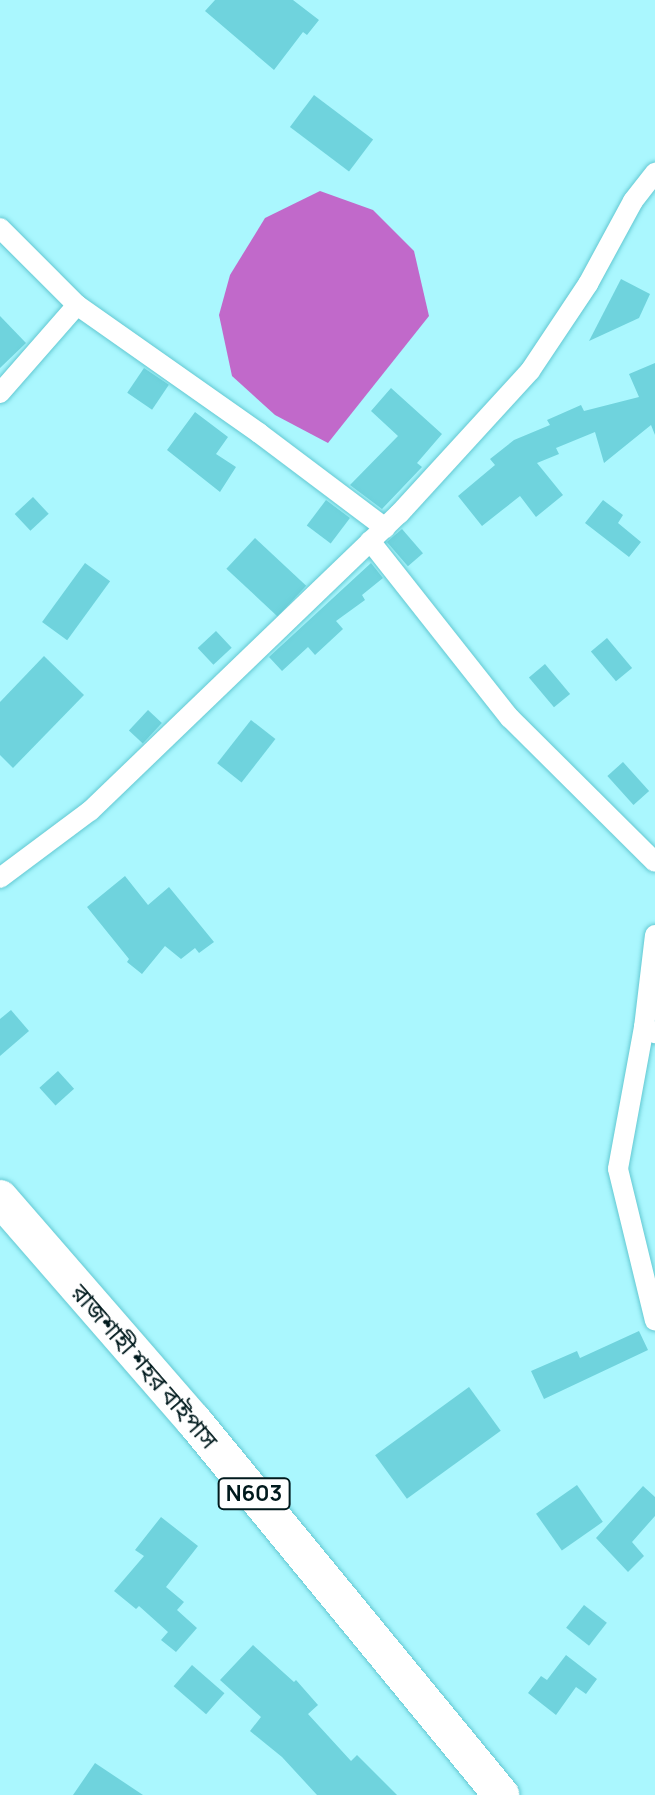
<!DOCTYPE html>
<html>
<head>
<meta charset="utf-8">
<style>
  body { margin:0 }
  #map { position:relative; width:655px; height:1795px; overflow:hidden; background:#aaf7fe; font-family:Manrope,"Noto Sans Bengali",sans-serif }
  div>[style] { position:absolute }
  .water>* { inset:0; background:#c169ca }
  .building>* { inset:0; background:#6fd3dd; transform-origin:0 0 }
  .roads { filter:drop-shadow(0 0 2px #63c8d2) drop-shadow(0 0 2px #63c8d2) }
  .street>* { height:20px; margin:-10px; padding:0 10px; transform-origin:10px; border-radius:10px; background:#fff }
  .highway>* { height:36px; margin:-18px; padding:0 18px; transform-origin:18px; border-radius:18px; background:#fff }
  span { translate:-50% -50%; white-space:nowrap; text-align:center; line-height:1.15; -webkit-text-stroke:7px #fff; paint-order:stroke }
  .shield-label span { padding:2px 6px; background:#fff; border:2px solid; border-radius:6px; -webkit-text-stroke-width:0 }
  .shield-label { font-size:22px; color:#001a1d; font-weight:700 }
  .street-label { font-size:24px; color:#001a1d }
</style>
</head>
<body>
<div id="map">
  <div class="water">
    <div style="clip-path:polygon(320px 191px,373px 210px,414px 251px,429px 316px,328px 443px,275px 415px,232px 376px,219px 315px,230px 275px,265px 218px)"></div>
  </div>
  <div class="building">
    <div style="clip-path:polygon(215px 0,293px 0,319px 20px,307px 35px,303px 32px,274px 70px,205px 11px)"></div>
    <div style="left:314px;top:95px;width:74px;height:40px;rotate:37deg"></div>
    <div style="clip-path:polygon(621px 279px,650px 294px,639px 318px,589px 341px)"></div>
    <div style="clip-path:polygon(0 316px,26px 343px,0 368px)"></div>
    <div style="clip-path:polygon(655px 363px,655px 435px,651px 425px,604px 463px,595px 432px,556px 448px,559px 454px,537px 463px,563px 495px,536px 517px,520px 496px,482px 526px,458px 496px,495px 465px,490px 459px,514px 440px,550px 425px,547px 420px,581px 405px,584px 411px,639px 397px,629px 374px)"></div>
    <div style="left:144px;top:368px;width:30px;height:30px;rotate:34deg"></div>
    <div style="clip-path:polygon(391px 388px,442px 434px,417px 463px,422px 467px,382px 509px,350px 485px,398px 436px,371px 411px)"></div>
    <div style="clip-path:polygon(195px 412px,228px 437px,216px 454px,236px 467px,220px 492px,167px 450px)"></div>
    <div style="left:33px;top:497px;width:23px;height:25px;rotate:47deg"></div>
    <div style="left:326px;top:500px;width:30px;height:32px;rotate:37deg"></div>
    <div style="clip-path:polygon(603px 500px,623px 515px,618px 523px,641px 542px,629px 557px,585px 523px)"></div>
    <div style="left:402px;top:529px;width:32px;height:20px;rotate:49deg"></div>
    <div style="left:255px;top:538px;width:70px;height:42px;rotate:43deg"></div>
    <div style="left:85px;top:563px;width:31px;height:73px;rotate:36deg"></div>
    <div style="clip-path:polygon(371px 563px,383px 578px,362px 595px,365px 600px,336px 621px,343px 629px,315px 655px,308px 647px,282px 671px,269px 657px)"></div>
    <div style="left:216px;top:631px;width:23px;height:25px;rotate:47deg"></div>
    <div style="left:607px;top:638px;width:39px;height:21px;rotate:50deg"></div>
    <div style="clip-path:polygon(44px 656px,84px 695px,13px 768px,0 755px,0 702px)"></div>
    <div style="left:545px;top:664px;width:39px;height:21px;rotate:50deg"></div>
    <div style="left:148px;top:710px;width:19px;height:28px;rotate:43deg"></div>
    <div style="left:251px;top:720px;width:31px;height:55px;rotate:38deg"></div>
    <div style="left:623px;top:762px;width:39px;height:21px;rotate:48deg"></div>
    <div style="clip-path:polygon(125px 876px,148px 905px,169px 887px,214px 942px,199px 953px,195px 948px,181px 959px,165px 946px,142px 974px,127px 962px,129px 959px,87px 907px)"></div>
    <div style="clip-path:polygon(11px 1010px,29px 1031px,0 1056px,0 1019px)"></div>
    <div style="left:58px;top:1071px;width:24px;height:25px;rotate:48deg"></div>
    <div style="clip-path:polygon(639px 1331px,648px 1350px,544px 1399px,531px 1371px,577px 1351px,580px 1358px)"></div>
    <div style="left:469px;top:1387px;width:54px;height:116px;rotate:54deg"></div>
    <div style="left:577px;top:1485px;width:45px;height:50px;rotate:55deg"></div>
    <div style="clip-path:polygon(643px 1486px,655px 1497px,655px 1516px,632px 1542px,644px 1556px,628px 1572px,596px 1538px)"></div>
    <div style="clip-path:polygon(161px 1517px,198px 1546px,166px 1587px,184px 1602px,177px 1610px,197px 1628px,176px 1652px,161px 1640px,168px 1632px,139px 1606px,136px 1609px,114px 1591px,144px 1556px,135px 1550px)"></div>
    <div style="left:584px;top:1605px;width:29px;height:29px;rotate:38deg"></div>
    <div style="clip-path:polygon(253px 1645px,294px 1682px,296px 1680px,318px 1705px,308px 1714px,351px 1761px,357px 1755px,397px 1795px,317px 1795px,282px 1757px,250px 1731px,261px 1717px,220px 1680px)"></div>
    <div style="clip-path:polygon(566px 1655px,597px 1679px,586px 1694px,576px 1687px,556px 1715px,528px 1693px,541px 1676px,547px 1680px)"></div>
    <div style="left:192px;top:1665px;width:43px;height:28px;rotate:41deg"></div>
    <div style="clip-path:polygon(95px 1763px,143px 1795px,73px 1795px)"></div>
  </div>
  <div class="roads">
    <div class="street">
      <div style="left:0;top:228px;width:109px;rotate:45deg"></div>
      <div style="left:77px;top:305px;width:223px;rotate:35.1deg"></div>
      <div style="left:259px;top:433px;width:158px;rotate:37deg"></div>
      <div style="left:0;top:393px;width:117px;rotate:-48.8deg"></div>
      <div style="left:370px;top:541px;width:226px;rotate:51.7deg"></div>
      <div style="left:510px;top:718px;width:204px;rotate:44.8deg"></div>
      <div style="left:0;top:878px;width:112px;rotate:-36.7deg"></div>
      <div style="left:90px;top:811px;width:429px;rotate:-43.9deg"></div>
      <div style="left:399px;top:514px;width:194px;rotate:-47.5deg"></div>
      <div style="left:530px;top:371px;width:105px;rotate:-56.3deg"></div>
      <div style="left:588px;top:284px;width:94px;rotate:-61.5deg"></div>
      <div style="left:633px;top:201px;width:36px;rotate:-52deg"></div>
      <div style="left:655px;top:935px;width:93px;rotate:96.8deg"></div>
      <div style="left:644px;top:1027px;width:13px;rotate:29deg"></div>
      <div style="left:644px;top:1027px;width:144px;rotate:100.4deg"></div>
      <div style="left:618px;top:1169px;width:156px;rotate:76.3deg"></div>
    </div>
    <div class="highway">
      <div style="left:0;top:1198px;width:296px;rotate:49deg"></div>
      <div style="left:194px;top:1421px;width:484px;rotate:50.6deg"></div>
    </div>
  </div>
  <div class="shield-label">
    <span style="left:254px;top:1494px">N603</span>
  </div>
  <div class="street-label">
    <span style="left:145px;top:1366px;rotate:49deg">রাজশাহী শহর বাইপাস</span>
  </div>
</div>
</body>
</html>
